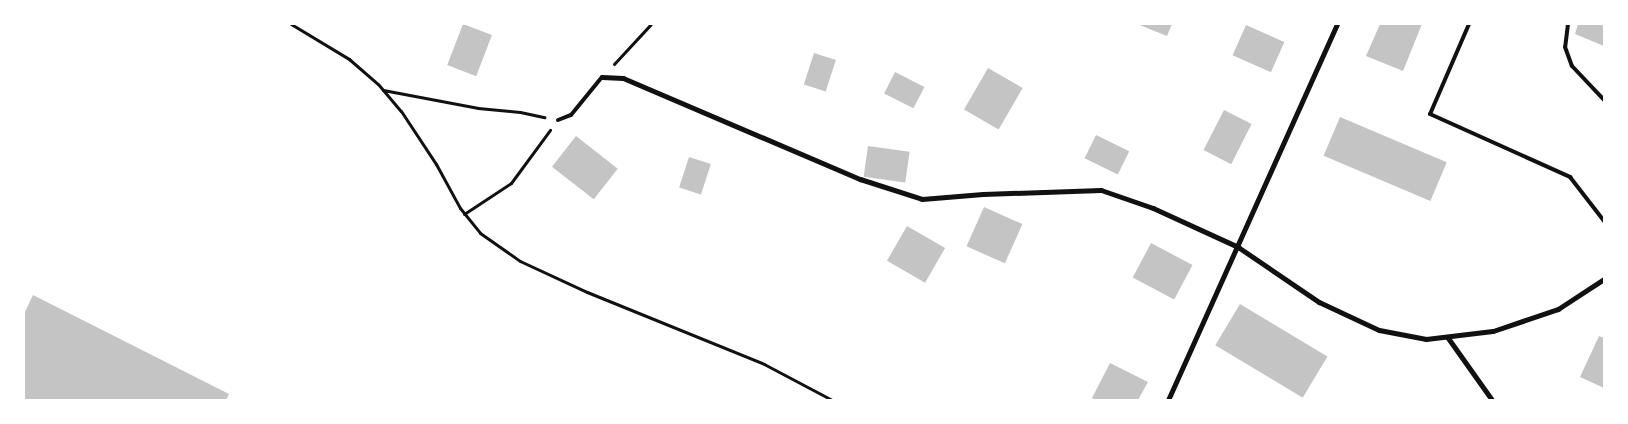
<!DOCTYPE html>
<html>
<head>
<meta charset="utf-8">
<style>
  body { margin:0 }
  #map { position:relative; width:1628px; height:424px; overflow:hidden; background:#fff; font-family:"Fira Sans",sans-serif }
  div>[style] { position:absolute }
  .building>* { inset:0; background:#c4c4c4; transform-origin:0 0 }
  .path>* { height:3px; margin:-1.5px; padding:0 1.5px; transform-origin:1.5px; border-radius:1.5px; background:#111 }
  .service>* { height:4px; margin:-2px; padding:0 2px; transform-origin:2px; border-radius:2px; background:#111 }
  .minor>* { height:5px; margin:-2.5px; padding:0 2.5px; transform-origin:2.5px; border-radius:2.5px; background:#111 }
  span { translate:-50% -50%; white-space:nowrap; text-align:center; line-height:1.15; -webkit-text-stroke:4px #fff; paint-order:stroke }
  .frame { position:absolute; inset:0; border:25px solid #fff; pointer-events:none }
</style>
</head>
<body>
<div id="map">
  <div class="building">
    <div style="left:463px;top:24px;width:31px;height:44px;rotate:21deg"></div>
    <div style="clip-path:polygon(1137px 24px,1172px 24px,1167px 36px)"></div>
    <div style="clip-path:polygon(1380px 24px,1422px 24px,1403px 71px,1366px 56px)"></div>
    <div style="clip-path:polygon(1578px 24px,1604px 24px,1604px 46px,1575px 34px)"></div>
    <div style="left:1246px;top:25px;width:42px;height:33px;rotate:24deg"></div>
    <div style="left:814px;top:53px;width:23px;height:33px;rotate:18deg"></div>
    <div style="left:988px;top:68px;width:40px;height:48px;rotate:30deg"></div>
    <div style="left:895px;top:72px;width:33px;height:24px;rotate:27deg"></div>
    <div style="left:1224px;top:110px;width:31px;height:45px;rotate:27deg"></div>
    <div style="left:1340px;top:117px;width:116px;height:42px;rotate:23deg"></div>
    <div style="left:1096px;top:135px;width:37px;height:26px;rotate:26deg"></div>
    <div style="left:576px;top:136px;width:53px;height:39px;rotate:38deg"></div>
    <div style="left:868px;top:146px;width:42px;height:31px;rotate:8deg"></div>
    <div style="left:689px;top:157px;width:23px;height:32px;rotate:18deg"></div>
    <div style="left:984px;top:207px;width:42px;height:43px;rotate:24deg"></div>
    <div style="left:907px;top:226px;width:44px;height:40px;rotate:30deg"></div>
    <div style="left:1151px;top:243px;width:47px;height:39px;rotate:28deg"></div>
    <div style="clip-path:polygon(33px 295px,229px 394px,226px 400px,24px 400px,24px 314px)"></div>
    <div style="left:1240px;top:304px;width:102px;height:48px;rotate:31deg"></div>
    <div style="clip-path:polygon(1599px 336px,1604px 338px,1604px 388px,1580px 377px)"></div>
    <div style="clip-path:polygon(1110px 363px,1148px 382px,1138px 400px,1096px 400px,1092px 398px)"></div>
  </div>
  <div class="path">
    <div style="left:291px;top:24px;width:68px;rotate:31.1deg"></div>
    <div style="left:349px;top:59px;width:38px;rotate:41deg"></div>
    <div style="left:378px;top:84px;width:35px;rotate:50deg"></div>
    <div style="left:401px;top:111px;width:64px;rotate:56.6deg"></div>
    <div style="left:436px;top:164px;width:50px;rotate:61.4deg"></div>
    <div style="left:460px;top:208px;width:32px;rotate:51deg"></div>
    <div style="left:480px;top:233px;width:49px;rotate:35deg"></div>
    <div style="left:520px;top:261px;width:74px;rotate:24.8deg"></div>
    <div style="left:587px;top:292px;width:191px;rotate:22.1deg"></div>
    <div style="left:764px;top:364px;width:77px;rotate:27.9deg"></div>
    <div style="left:614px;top:64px;width:54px;rotate:-47.2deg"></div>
    <div style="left:383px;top:90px;width:97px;rotate:10.7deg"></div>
    <div style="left:478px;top:108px;width:42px;rotate:5.4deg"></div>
    <div style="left:520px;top:112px;width:25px;rotate:12deg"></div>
    <div style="left:464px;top:214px;width:56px;rotate:-33.4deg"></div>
    <div style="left:511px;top:183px;width:66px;rotate:-53.7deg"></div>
  </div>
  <div class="service">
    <div style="left:1469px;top:24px;width:98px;rotate:113.4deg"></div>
    <div style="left:1430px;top:114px;width:154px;rotate:24.2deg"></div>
    <div style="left:1570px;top:177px;width:56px;rotate:52.3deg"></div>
    <div style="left:1568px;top:24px;width:23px;rotate:97deg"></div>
    <div style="left:1565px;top:47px;width:20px;rotate:70deg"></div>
    <div style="left:1572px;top:66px;width:47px;rotate:46.7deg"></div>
    <div style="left:558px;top:120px;width:14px;rotate:-21deg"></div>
    <div style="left:571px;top:115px;width:49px;rotate:-50.8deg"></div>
  </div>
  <div class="minor">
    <div style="left:602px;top:77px;width:21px;rotate:3deg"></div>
    <div style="left:623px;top:78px;width:258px;rotate:23.1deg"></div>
    <div style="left:860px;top:179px;width:65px;rotate:17.9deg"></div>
    <div style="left:922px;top:199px;width:61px;rotate:-4.7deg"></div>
    <div style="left:983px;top:194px;width:118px;rotate:-1.9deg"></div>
    <div style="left:1101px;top:190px;width:55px;rotate:19.1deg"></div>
    <div style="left:1153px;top:208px;width:94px;rotate:24.6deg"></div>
    <div style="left:1238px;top:247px;width:98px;rotate:34.2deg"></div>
    <div style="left:1319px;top:302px;width:66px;rotate:25deg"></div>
    <div style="left:1379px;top:330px;width:48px;rotate:10.8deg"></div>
    <div style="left:1426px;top:339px;width:67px;rotate:-6.8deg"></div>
    <div style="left:1493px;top:331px;width:69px;rotate:-18.7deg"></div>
    <div style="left:1558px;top:309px;width:55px;rotate:-33.1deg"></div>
    <div style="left:1448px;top:338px;width:76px;rotate:54.6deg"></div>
    <div style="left:1168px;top:400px;width:412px;rotate:-65.8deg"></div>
  </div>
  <div class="frame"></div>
</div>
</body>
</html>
